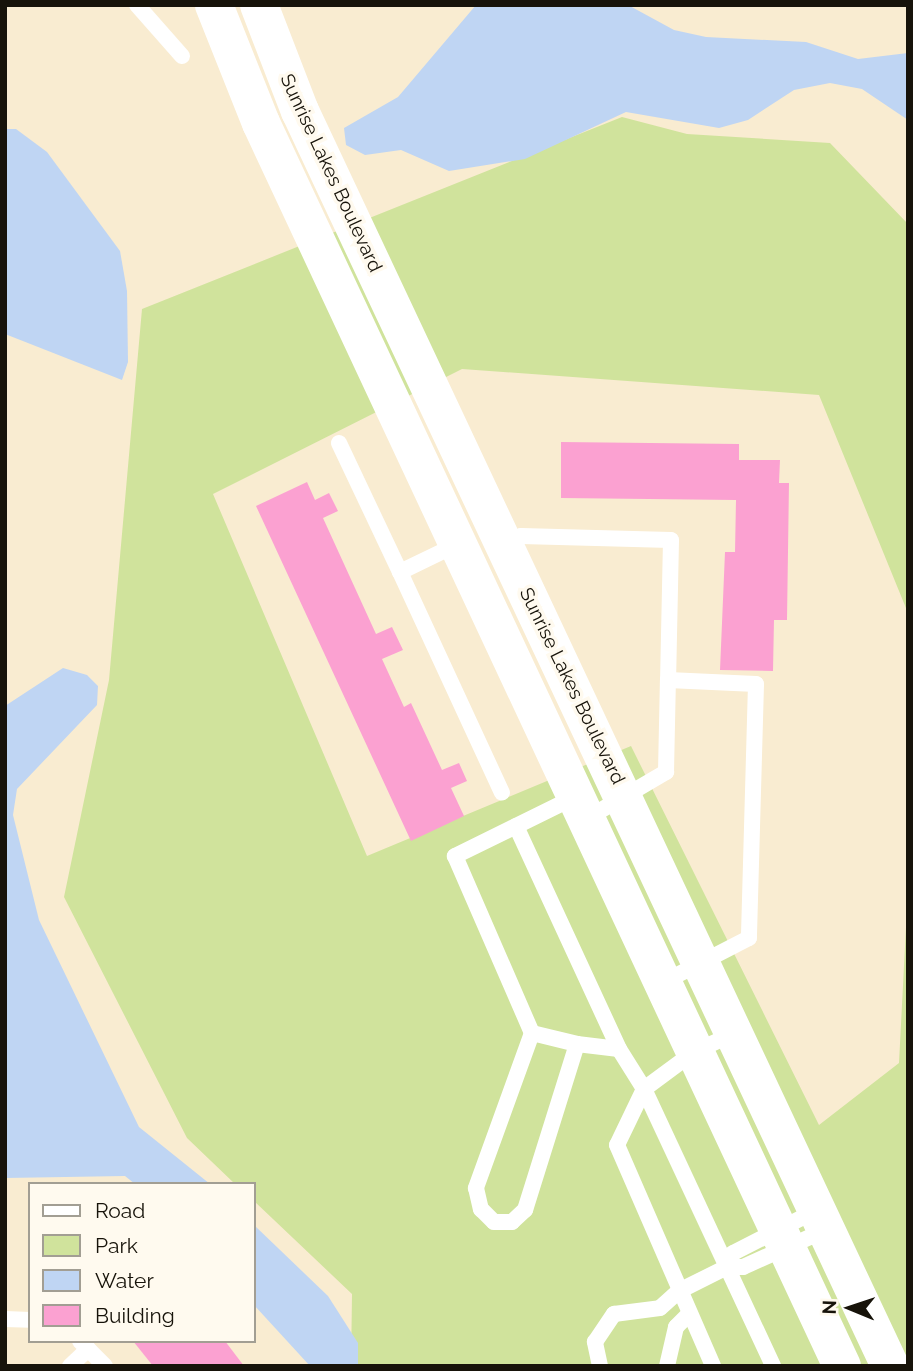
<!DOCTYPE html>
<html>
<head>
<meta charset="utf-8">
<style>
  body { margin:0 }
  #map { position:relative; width:913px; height:1371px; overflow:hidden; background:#f9ecd1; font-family:Raleway,sans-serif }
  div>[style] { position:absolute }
  .green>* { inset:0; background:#d0e39c }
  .water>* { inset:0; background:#bfd5f3 }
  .building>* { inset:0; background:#fba1d1 }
  .lane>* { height:16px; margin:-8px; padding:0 8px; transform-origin:8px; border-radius:8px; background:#fff }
  .secondary>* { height:38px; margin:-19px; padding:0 19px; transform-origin:19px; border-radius:19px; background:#fff }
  span { translate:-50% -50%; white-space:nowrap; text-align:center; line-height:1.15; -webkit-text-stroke:7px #fffaef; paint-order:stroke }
  .street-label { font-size:19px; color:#17130a }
  .frame { position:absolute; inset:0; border:7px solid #17130a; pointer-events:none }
  .legend { position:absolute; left:28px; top:1182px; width:228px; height:161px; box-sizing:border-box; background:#fffaef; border:2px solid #a29e93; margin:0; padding:9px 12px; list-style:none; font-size:21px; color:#17130a }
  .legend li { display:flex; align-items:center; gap:14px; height:35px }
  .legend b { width:35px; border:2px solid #a29e93 }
  .north { position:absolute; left:815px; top:1273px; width:70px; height:70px; -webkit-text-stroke:5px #fffaef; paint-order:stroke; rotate:272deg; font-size:19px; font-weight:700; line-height:28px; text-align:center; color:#17130a }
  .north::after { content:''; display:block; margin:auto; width:24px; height:32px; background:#17130a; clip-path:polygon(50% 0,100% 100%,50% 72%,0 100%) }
</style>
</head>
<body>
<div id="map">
  <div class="green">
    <div style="clip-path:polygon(622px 117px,687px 134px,830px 143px,908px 224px,908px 613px,819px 395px,462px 369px,213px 494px,367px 856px,631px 746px,819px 1125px,899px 1063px,908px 888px,908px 1359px,896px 1366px,351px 1366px,352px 1294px,254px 1201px,254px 1184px,235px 1184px,187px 1138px,64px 897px,109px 680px,142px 309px)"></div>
  </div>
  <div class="water">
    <div style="clip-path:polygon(476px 5px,628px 5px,674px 30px,706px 37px,806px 42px,858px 59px,908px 53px,908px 120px,862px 89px,830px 83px,794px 90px,748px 120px,719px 128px,626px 112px,525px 159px,449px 171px,401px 150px,365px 155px,346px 145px,344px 128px,398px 97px)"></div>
    <div style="clip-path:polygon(5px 129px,16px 129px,47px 152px,120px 251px,127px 291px,128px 362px,122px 380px,5px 334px)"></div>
    <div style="clip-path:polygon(63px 668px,87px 675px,98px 686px,97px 705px,17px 789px,13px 815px,39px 920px,139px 1127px,210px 1184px,135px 1184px,125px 1176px,5px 1178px,5px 706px)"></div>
    <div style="clip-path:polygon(254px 1225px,328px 1296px,358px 1343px,358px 1366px,310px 1366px,254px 1305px)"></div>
  </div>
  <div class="building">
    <div style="clip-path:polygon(561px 442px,739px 444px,739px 460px,780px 460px,779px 483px,789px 483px,787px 620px,774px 620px,773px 671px,720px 670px,725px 552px,735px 552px,736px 500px,561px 498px)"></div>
    <div style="clip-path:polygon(307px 482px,315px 500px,329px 493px,338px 511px,323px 518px,376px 634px,392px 627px,403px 650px,382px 659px,404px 707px,411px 703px,442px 770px,459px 763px,467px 781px,451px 788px,464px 816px,411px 841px,256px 506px)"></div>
    <div style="clip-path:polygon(133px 1341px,225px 1341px,244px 1366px,153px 1366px)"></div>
  </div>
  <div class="lane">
    <div style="left:137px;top:5px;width:68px;rotate:48.6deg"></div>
    <div style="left:339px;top:443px;width:143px;rotate:64.7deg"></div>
    <div style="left:400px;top:572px;width:64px;rotate:-25.8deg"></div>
    <div style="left:504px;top:542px;width:18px;rotate:-19deg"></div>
    <div style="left:521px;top:536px;width:150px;rotate:1.5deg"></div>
    <div style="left:671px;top:540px;width:140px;rotate:91.2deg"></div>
    <div style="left:400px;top:572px;width:243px;rotate:65.2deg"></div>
    <div style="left:575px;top:797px;width:134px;rotate:153.8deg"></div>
    <div style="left:455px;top:856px;width:193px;rotate:66.5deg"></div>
    <div style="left:532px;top:1033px;width:165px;rotate:109.9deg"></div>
    <div style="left:476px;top:1188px;width:22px;rotate:77deg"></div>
    <div style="left:481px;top:1209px;width:18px;rotate:45deg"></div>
    <div style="left:494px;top:1222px;width:18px"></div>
    <div style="left:512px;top:1222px;width:18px;rotate:-43deg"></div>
    <div style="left:525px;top:1210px;width:174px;rotate:-72.6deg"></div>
    <div style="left:577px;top:1044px;width:42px;rotate:6.8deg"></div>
    <div style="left:619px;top:1049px;width:47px;rotate:58deg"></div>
    <div style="left:644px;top:1089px;width:62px;rotate:-36.5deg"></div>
    <div style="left:694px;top:1052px;width:45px;rotate:-24.9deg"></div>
    <div style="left:586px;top:819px;width:93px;rotate:-30.4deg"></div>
    <div style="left:666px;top:772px;width:92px;rotate:-88.8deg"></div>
    <div style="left:668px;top:680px;width:88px;rotate:2.6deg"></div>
    <div style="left:756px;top:684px;width:254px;rotate:91.6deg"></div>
    <div style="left:749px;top:938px;width:98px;rotate:152.7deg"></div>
    <div style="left:516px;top:826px;width:246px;rotate:65.2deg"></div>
    <div style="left:532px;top:1033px;width:46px;rotate:13.7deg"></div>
    <div style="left:644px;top:1089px;width:306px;rotate:65deg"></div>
    <div style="left:644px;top:1089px;width:62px;rotate:115.7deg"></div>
    <div style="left:617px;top:1145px;width:241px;rotate:66.5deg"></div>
    <div style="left:727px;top:1267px;width:15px;rotate:-67deg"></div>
    <div style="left:733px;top:1253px;width:94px;rotate:-27.1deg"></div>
    <div style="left:5px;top:1319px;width:25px;rotate:2deg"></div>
    <div style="left:80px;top:1341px;width:35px;rotate:45deg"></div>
    <div style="left:70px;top:1366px;width:25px;rotate:-43deg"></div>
    <div style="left:600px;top:1366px;width:25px;rotate:-102deg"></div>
    <div style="left:595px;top:1342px;width:34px;rotate:-56deg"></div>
    <div style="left:614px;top:1314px;width:46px;rotate:-7.4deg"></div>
    <div style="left:660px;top:1308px;width:25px;rotate:-42deg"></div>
    <div style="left:679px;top:1291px;width:54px;rotate:-26.6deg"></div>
    <div style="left:727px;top:1267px;width:16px"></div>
    <div style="left:743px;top:1267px;width:93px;rotate:-24.1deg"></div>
    <div style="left:667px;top:1366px;width:40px;rotate:-77deg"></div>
    <div style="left:676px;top:1327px;width:18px;rotate:-45deg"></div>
  </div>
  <div class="secondary">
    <div style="left:214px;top:5px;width:127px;rotate:68.3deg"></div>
    <div style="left:261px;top:123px;width:1372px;rotate:64.95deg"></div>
    <div style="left:259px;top:5px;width:114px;rotate:68.9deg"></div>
    <div style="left:300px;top:111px;width:1387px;rotate:64.82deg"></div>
  </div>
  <div class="street-label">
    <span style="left:331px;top:173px;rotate:65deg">Sunrise Lakes Boulevard</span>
    <span style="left:572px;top:686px;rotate:64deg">Sunrise Lakes Boulevard</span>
  </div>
  <div class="frame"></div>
  <ul class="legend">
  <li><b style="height:9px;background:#fff"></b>Road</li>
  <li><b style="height:19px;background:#d0e39c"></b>Park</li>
  <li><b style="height:19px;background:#bfd5f3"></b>Water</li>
  <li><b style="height:19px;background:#fba1d1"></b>Building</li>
  </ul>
  <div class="north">N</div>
</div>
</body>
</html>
